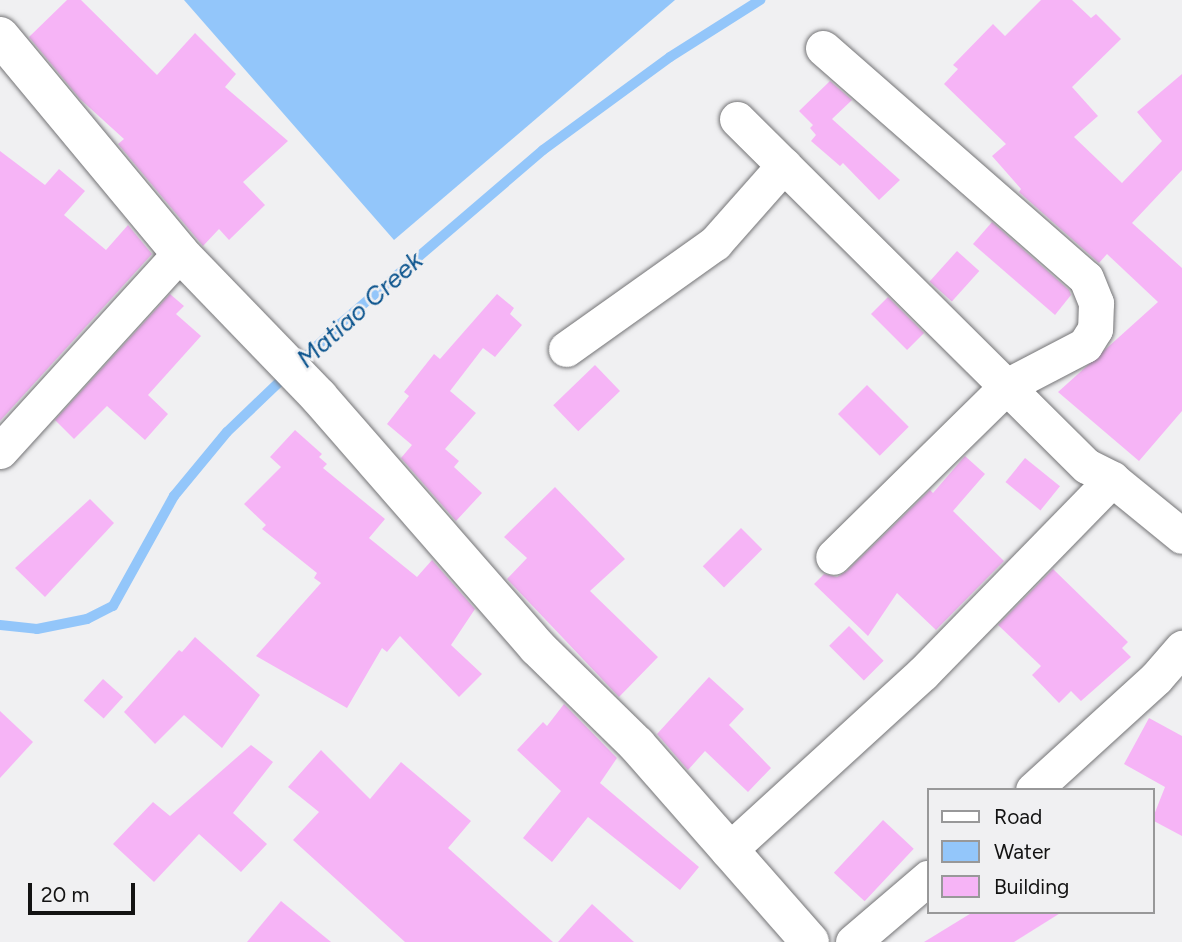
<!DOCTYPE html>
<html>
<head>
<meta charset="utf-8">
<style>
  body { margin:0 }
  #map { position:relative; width:1182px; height:942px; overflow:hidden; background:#f0f0f2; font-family:Figtree,sans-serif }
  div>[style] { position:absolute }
  .water>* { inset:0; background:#93c6fa }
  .stream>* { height:10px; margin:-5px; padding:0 5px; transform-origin:5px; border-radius:5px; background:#93c6fa }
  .building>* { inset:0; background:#f6b4f6; transform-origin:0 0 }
  .roads { filter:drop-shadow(0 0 2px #747476) drop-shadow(0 0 2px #747476) }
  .minor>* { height:35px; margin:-17.5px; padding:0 17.5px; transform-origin:17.5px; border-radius:17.5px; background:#fff }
  .tertiary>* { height:38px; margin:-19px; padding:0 19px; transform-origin:19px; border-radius:19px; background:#fff }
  span { translate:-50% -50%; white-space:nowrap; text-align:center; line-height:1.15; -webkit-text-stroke:5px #f0f0f2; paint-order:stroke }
  .water-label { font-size:26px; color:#0a538d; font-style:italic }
  .legend { position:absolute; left:927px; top:788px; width:228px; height:126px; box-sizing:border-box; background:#f0f0f2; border:2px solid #989899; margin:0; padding:9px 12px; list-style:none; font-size:21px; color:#131313 }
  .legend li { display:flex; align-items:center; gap:14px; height:35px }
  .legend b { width:35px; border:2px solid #989899 }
  .scale { position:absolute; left:28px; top:883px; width:107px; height:32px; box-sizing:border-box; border:4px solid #131313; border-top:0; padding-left:9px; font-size:21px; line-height:24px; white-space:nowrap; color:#131313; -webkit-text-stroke:5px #f0f0f2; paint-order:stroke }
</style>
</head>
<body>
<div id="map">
  <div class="water">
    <div style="clip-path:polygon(184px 0,675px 0,394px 240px)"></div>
  </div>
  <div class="stream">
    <div style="left:0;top:625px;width:37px;rotate:6deg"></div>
    <div style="left:37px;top:629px;width:51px;rotate:-11.3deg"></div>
    <div style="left:87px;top:619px;width:29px;rotate:-27deg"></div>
    <div style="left:113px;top:606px;width:126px;rotate:-61deg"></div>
    <div style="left:174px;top:496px;width:83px;rotate:-50.4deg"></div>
    <div style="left:227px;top:432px;width:156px;rotate:-43.7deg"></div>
    <div style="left:340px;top:324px;width:267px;rotate:-40.6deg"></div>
    <div style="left:543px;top:150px;width:157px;rotate:-36.2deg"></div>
    <div style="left:670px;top:57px;width:107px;rotate:-32.3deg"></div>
  </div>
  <div class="building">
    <div style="clip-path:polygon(67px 0,81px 0,157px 75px,195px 33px,236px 74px,225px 87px,288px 141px,243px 182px,265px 205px,229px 240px,219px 229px,203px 246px,118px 144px,124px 139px,80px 99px,29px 37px)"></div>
    <div style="clip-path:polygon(1041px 0,1072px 0,1091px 18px,1096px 14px,1121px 39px,1072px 87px,1098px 116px,1074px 137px,1122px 183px,1162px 141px,1137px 112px,1182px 74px,1182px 170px,1132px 223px,1182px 268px,1182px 411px,1139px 461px,1058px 392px,1158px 302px,1107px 254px,1099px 263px,1019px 192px,1021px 189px,992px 156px,1006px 144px,944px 84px,958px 69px,953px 65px,993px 24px,1005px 36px)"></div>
    <div style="clip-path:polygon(830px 81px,852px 100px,832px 119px,900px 180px,879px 200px,843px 163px,840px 166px,811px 141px,816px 135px,810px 128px,813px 125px,799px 111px)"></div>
    <div style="clip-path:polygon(0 151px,45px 185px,59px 169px,85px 191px,64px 215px,106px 250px,128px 225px,152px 254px,0 421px)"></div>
    <div style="clip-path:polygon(992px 222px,1069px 290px,1071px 295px,1055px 315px,973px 244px)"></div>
    <div style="left:957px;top:251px;width:30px;height:41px;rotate:42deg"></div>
    <div style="clip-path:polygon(170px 294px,184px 306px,176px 314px,201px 336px,148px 395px,168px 414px,145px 440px,107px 406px,74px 439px,55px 420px)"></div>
    <div style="clip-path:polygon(497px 294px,514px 308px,510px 314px,522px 325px,495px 357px,483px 348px,450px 391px,476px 413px,445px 449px,459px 461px,454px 467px,482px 493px,456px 521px,401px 458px,412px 445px,387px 424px,409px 396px,404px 392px,434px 354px,440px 359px)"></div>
    <div style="left:888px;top:297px;width:51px;height:24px;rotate:45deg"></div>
    <div style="left:595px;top:365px;width:36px;height:58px;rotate:46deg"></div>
    <div style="left:867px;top:385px;width:59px;height:41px;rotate:45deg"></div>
    <div style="clip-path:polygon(295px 430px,322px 454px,319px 457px,327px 464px,323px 468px,385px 519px,369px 538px,417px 577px,432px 560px,475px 609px,451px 645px,482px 674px,459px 697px,400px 636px,387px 652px,382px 648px,347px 708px,256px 656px,321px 583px,314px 578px,317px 573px,262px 529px,266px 525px,244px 504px,281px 467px,270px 457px)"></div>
    <div style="clip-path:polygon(965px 456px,985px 474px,953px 511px,1004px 561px,936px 630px,897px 593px,868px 636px,814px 584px,824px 574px,837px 577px,847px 571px,930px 490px,933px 493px)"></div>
    <div style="left:1025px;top:458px;width:45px;height:31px;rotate:39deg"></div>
    <div style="clip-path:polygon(555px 487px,625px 559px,590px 591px,658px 657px,619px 697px,507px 579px,527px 558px,504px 537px)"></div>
    <div style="clip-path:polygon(90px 499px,114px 523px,45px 597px,15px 568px)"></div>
    <div style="left:741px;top:528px;width:30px;height:54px;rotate:45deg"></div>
    <div style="clip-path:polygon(1053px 569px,1128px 642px,1122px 648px,1131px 657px,1081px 701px,1071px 691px,1059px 703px,1032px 675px,1041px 666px,998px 625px)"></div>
    <div style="left:849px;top:626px;width:49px;height:28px;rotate:45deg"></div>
    <div style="clip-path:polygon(195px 637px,260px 695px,222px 748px,184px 715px,155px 744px,124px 712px,179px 650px,182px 652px)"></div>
    <div style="clip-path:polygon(709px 677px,744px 709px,729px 725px,771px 768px,748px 792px,705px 751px,688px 770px,657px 734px)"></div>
    <div style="left:103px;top:679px;width:27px;height:29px;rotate:42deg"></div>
    <div style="clip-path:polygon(564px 704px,617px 758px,600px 783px,699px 867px,680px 890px,588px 817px,552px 862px,523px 838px,561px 791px,517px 750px,543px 722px,547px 726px)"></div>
    <div style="clip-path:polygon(0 711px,33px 742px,0 778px)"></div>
    <div style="clip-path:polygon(1149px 718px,1182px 736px,1182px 836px,1152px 820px,1165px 787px,1124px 764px)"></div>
    <div style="clip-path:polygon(251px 745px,273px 762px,233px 813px,267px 844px,241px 872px,199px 834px,154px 882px,113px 844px,153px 802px,170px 816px)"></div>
    <div style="clip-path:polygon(321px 750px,370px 799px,401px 762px,471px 821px,448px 848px,553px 942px,405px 942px,293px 840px,319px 812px,288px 787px)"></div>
    <div style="left:883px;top:820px;width:42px;height:72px;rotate:43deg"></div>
    <div style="clip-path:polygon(281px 901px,331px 942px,247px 942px)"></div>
    <div style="clip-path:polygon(592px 904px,634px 942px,558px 942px)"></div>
    <div style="clip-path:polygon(973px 912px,1062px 912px,1014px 942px,924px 942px)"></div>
  </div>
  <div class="roads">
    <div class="minor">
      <div style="left:823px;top:48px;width:349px;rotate:41.2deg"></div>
      <div style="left:1086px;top:278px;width:27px;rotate:68deg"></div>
      <div style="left:1096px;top:303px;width:26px;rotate:92deg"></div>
      <div style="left:1095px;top:329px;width:19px;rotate:122deg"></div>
      <div style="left:1085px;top:345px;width:87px;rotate:152.5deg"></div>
      <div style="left:1008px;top:385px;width:245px;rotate:135.5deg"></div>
      <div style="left:737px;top:119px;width:493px;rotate:44.8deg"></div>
      <div style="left:1087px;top:466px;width:28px;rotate:27deg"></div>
      <div style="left:1112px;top:479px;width:90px;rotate:39.2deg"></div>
      <div style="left:566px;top:349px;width:183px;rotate:-35.4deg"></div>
      <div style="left:715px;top:243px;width:104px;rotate:-48.5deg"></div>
      <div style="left:0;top:451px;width:268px;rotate:-47.7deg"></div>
      <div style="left:1033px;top:790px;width:166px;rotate:-42.3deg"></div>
      <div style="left:1156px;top:678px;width:40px;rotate:-49deg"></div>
      <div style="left:728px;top:851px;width:264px;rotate:-42.4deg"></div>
      <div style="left:923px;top:673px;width:271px;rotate:-45.7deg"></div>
      <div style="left:853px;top:942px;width:99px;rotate:-40.5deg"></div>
    </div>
    <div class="tertiary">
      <div style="left:0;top:36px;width:282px;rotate:50.3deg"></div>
      <div style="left:180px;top:253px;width:200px;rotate:46deg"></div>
      <div style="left:319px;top:397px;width:332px;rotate:48.9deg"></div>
      <div style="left:537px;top:647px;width:140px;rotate:44.4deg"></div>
      <div style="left:637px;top:745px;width:262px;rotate:48.7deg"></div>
    </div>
  </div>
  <div class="water-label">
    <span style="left:360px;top:310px;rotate:-42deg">Matiao Creek</span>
  </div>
  <ul class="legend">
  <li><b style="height:9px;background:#fff"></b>Road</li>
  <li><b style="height:19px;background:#93c6fa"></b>Water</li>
  <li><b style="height:19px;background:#f6b4f6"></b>Building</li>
  </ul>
  <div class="scale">20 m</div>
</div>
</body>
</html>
